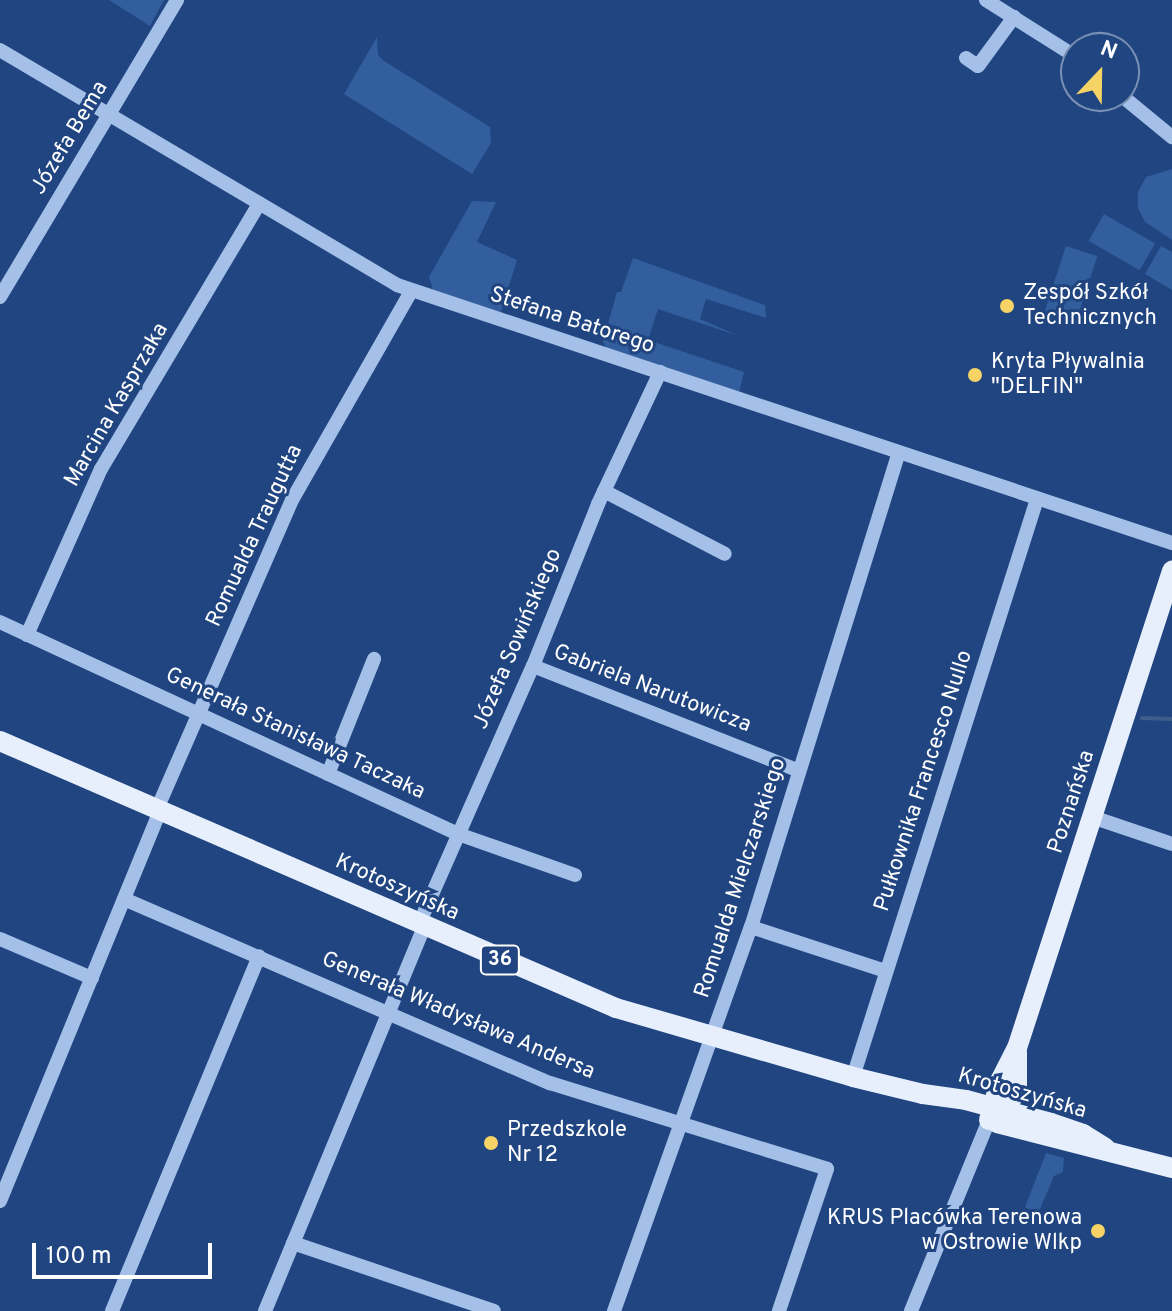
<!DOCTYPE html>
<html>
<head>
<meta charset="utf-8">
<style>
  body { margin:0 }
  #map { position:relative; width:1172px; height:1311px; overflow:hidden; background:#204580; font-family:Overpass,sans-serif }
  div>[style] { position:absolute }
  .green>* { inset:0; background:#335e9e; transform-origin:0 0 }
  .stream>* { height:4px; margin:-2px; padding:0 2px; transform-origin:2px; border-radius:2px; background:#405c88 }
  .minor>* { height:14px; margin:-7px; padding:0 7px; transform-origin:7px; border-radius:7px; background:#a5c0e8 }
  .major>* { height:20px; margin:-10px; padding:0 10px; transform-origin:10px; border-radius:10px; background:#e7effd }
  .dots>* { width:22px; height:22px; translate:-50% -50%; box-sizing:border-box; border:4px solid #204580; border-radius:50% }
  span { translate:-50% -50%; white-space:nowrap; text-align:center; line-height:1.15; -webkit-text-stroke:6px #204580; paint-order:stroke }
  .shield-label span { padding:2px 6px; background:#204580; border:2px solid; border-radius:6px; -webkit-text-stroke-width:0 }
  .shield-label { font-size:20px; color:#fff; font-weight:700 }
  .street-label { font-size:22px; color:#fff }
  .poi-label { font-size:22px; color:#fff }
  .left { translate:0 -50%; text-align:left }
  .right { translate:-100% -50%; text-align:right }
  .north { position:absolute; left:1060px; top:32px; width:80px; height:80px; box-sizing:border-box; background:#204580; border:2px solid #798fb3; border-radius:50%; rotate:22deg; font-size:22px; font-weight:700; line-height:32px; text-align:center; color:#fff }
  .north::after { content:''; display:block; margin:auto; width:28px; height:36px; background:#f5d365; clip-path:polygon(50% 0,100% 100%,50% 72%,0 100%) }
  .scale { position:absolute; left:32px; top:1243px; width:180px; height:36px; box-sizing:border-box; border:4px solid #fff; border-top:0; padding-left:10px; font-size:24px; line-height:28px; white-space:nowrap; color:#fff; -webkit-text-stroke:6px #204580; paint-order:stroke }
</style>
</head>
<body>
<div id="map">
  <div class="green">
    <div style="clip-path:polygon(109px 0,164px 0,150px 26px)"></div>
    <div style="clip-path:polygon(377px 37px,378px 55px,384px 61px,490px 127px,491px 143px,472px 174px,344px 94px)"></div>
    <div style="clip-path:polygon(1172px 169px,1172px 240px,1145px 222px,1138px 208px,1138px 192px,1146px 177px)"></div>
    <div style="clip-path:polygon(472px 201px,496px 202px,477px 242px,517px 260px,500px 315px,434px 293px,429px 277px)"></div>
    <div style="left:1104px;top:214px;width:59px;height:31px;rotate:30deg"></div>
    <div style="left:1066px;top:246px;width:33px;height:69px;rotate:18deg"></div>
    <div style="clip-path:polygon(1161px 246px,1172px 252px,1172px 290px,1145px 274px)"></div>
    <div style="clip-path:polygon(633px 258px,765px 305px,766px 318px,706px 299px,700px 319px,739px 336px,658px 309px,648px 340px,744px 372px,739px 393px,606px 348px,603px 341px,617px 292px,621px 292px)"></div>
    <div style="clip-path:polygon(1046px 1153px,1064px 1158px,1063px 1172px,1054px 1176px,1040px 1209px,1041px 1216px,1025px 1207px)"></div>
  </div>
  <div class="stream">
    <div style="left:1142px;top:718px;width:30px;rotate:2deg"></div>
  </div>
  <div class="minor">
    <div style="left:986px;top:0;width:107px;rotate:32.3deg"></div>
    <div style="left:0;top:50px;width:461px;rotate:30.6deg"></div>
    <div style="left:397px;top:285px;width:817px;rotate:18.41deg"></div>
    <div style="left:966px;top:58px;width:14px;rotate:34deg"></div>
    <div style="left:978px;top:66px;width:61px;rotate:-53.7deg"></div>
    <div style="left:1122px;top:96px;width:65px;rotate:39.4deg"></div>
    <div style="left:0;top:297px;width:346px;rotate:-59.2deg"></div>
    <div style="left:604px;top:491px;width:136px;rotate:27.5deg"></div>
    <div style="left:0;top:622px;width:505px;rotate:24.84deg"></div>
    <div style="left:458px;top:834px;width:124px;rotate:19.3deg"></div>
    <div style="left:27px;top:635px;width:182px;rotate:-66deg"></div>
    <div style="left:101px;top:469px;width:309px;rotate:-59.2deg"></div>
    <div style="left:533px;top:666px;width:286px;rotate:21.5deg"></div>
    <div style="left:328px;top:774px;width:124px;rotate:-68.2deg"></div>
    <div style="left:157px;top:809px;width:337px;rotate:-66.4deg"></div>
    <div style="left:292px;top:500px;width:241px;rotate:-60.3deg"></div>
    <div style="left:1092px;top:817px;width:84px;rotate:18.6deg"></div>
    <div style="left:124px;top:899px;width:464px;rotate:23.4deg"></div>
    <div style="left:550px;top:1083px;width:290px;rotate:17.2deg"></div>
    <div style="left:827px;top:1169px;width:150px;rotate:108.7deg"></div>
    <div style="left:419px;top:924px;width:282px;rotate:-66.2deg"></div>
    <div style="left:533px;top:666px;width:175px;rotate:-68.1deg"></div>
    <div style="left:598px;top:504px;width:146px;rotate:-64.8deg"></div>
    <div style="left:751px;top:927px;width:142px;rotate:18.1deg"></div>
    <div style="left:0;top:939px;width:100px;rotate:23deg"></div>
    <div style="left:853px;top:1077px;width:607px;rotate:-72.34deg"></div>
    <div style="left:0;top:1201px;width:422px;rotate:-67.7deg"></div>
    <div style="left:293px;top:1243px;width:212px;rotate:18.7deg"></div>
    <div style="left:112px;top:1311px;width:384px;rotate:-67.5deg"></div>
    <div style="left:265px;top:1311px;width:416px;rotate:-67.5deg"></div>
    <div style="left:614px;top:1311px;width:408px;rotate:-70.4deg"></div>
    <div style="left:751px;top:927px;width:497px;rotate:-72.7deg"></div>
    <div style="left:911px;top:1311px;width:206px;rotate:-67.8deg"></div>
  </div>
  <div class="major">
    <div style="left:0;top:741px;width:671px;rotate:23.43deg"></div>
    <div style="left:616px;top:1008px;width:247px;rotate:16.2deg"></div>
    <div style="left:853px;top:1077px;width:72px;rotate:13.7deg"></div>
    <div style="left:923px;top:1094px;width:43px;rotate:7.9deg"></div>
    <div style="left:966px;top:1100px;width:88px;rotate:15.1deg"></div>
    <div style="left:1051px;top:1123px;width:34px;rotate:19deg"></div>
    <div style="left:1083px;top:1134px;width:26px;rotate:32deg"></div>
    <div style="left:996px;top:1116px;width:9px;rotate:-32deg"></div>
    <div style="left:1004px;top:1111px;width:25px;rotate:-58deg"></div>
    <div style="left:1017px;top:1090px;width:38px;rotate:-90deg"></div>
    <div style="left:989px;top:1120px;width:41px;rotate:-74.2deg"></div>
    <div style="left:1000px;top:1081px;width:37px;rotate:-63deg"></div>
    <div style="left:1017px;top:1048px;width:502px;rotate:-72deg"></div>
    <div style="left:997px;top:1123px;width:181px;rotate:14.4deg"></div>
  </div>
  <div class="dots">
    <div style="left:1007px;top:306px;background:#f5d365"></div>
    <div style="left:975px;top:375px;background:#f5d365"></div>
    <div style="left:491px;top:1143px;background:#f5d365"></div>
    <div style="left:1098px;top:1231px;background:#f5d365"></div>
  </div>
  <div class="shield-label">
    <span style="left:500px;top:960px">36</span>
  </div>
  <div class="street-label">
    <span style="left:70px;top:138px;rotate:-59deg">Józefa Bema</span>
    <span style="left:572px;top:321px;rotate:18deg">Stefana Batorego</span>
    <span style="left:117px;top:405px;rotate:-60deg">Marcina Kasprzaka</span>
    <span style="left:255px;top:536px;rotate:-65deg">Romualda Traugutta</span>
    <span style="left:518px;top:639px;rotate:-67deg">Józefa Sowińskiego</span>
    <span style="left:652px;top:689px;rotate:21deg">Gabriela Narutowicza</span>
    <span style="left:295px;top:734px;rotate:25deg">Generała Stanisława Taczaka</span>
    <span style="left:924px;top:781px;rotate:-72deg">Pułkownika Francesco Nullo</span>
    <span style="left:1072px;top:802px;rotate:-72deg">Poznańska</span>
    <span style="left:741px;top:878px;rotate:-72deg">Romualda Mielczarskiego</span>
    <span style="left:397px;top:888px;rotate:24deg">Krotoszyńska</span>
    <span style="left:458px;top:1016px;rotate:23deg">Generała Władysława Andersa</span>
    <span style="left:1022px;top:1094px;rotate:16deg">Krotoszyńska</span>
  </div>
  <div class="poi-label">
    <span class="left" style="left:1023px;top:306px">Zespół Szkół<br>Technicznych</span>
    <span class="left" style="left:991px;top:375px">Kryta Pływalnia<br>"DELFIN"</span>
    <span class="left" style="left:507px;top:1143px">Przedszkole<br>Nr 12</span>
    <span class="right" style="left:1082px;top:1231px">KRUS Placówka Terenowa<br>w Ostrowie Wlkp</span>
  </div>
  <div class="north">N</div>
  <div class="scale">100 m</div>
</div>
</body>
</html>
